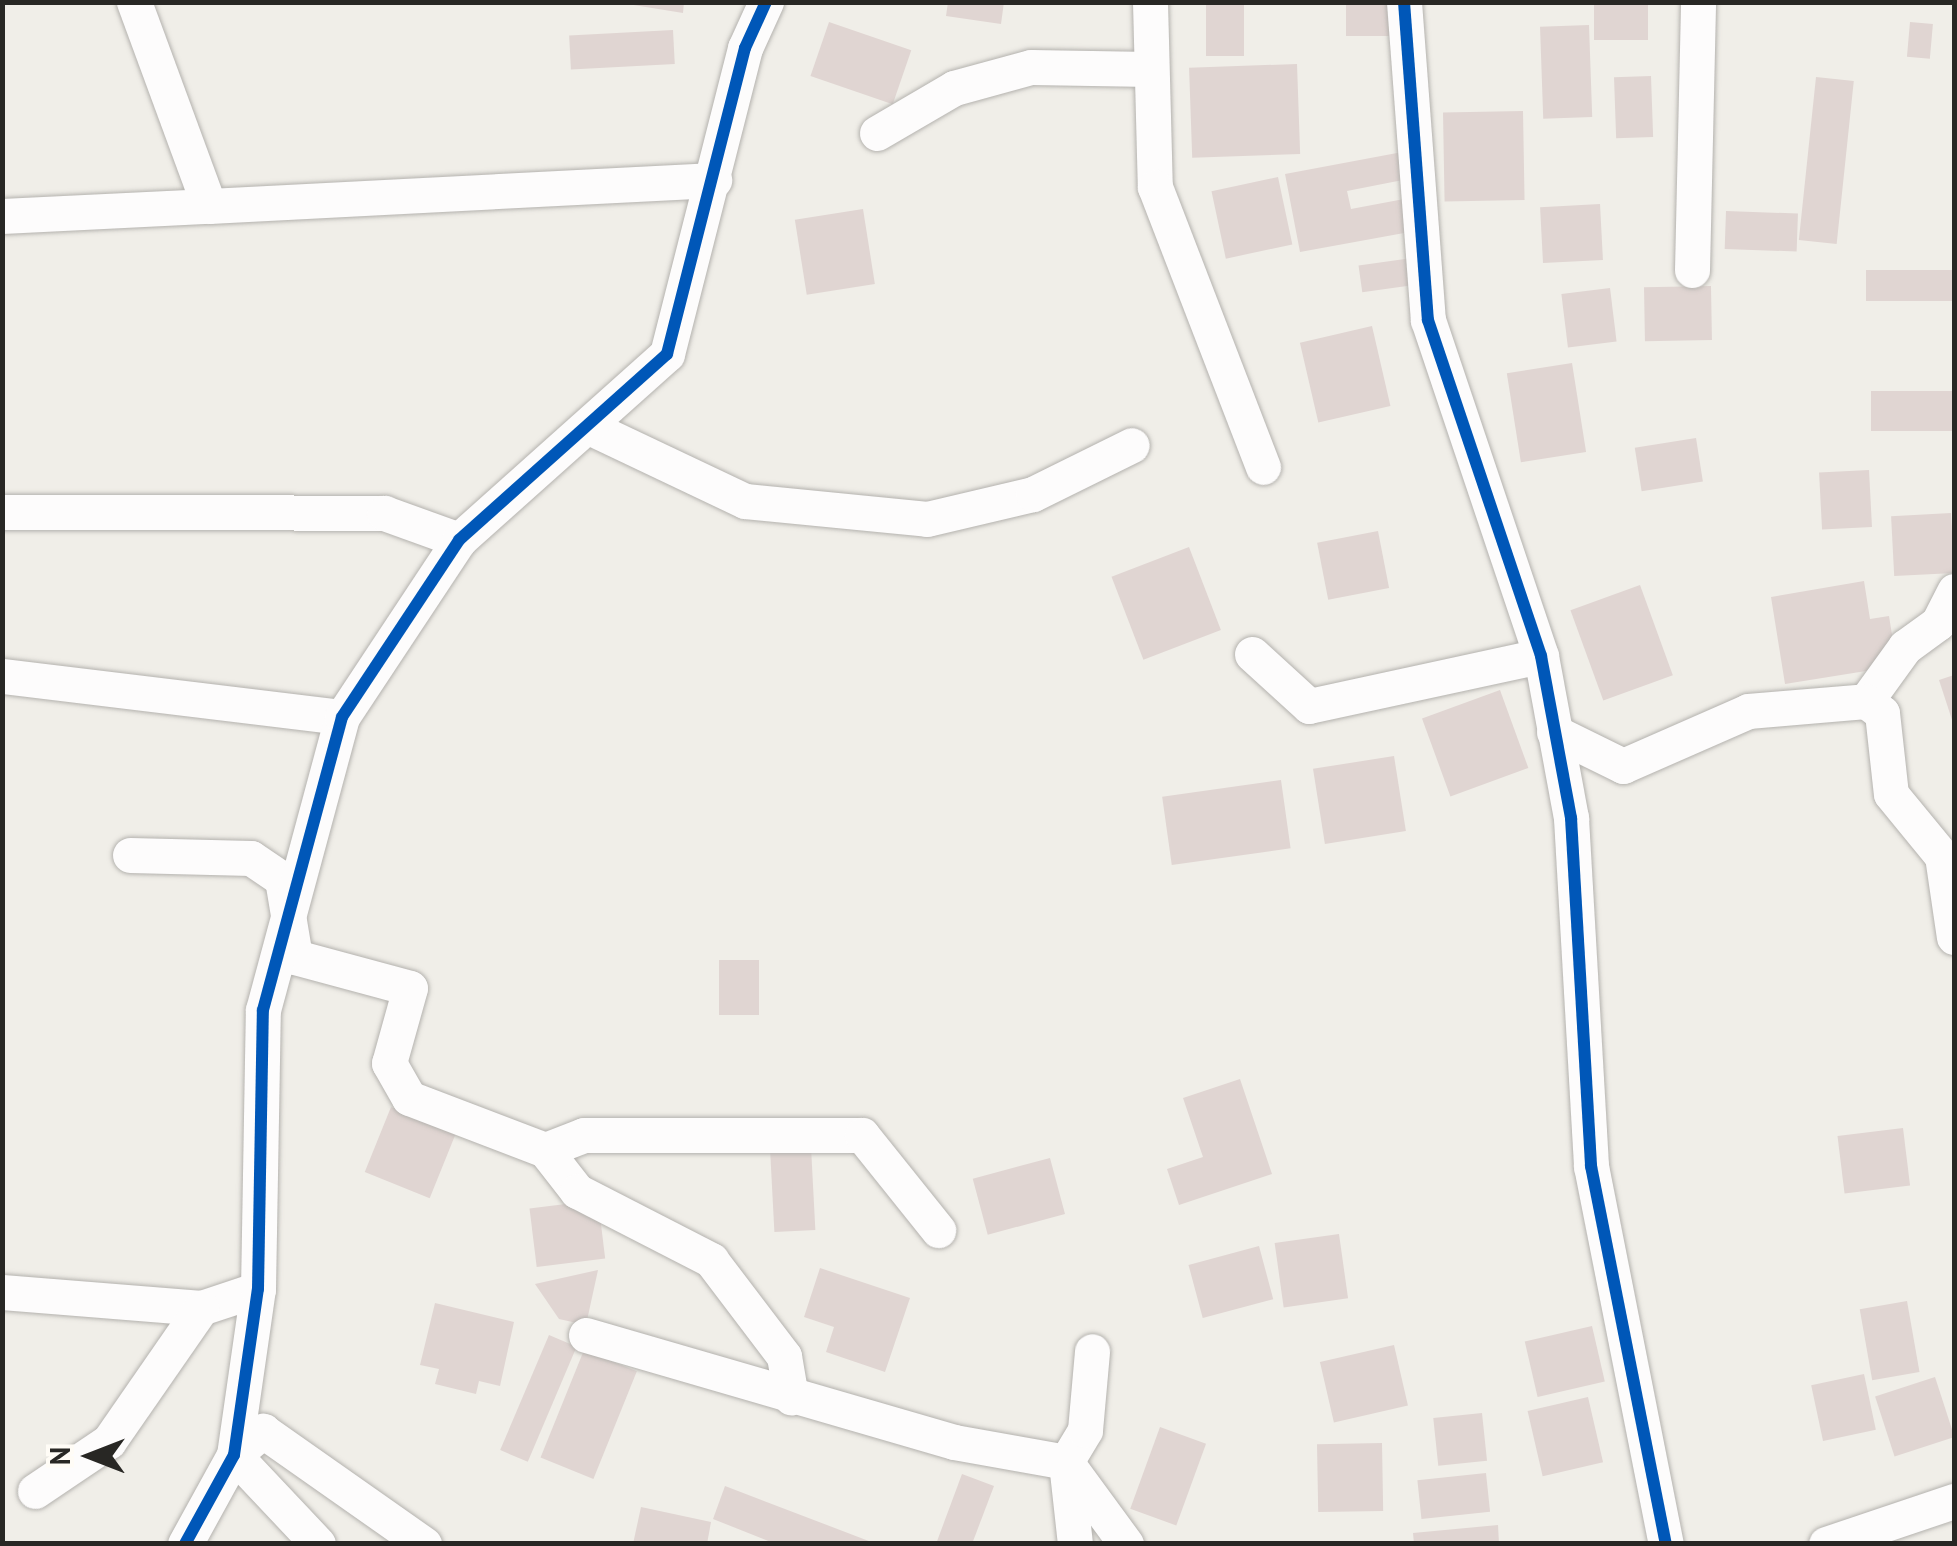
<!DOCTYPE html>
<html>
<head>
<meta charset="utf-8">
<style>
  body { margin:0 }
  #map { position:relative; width:1957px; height:1546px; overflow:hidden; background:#f0eee8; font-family:"PT Sans",sans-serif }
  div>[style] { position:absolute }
  .building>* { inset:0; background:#e0d5d2; transform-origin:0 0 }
  .roads { filter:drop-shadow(0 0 2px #b4b2ae) drop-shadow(0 0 2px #b4b2ae) }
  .minor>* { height:35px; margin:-17.5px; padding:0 17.5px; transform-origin:17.5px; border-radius:17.5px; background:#fdfcfc }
  .cycleway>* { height:12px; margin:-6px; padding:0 6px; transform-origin:6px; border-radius:6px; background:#0057b8 }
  span { translate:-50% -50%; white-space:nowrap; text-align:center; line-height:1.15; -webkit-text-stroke:10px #fffcf6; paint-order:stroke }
  .frame { position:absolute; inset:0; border:5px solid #282724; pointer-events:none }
  .north { position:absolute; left:40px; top:1406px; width:100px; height:100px; -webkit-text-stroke:8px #fffcf6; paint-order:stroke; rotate:270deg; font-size:28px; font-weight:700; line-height:40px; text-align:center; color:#282724 }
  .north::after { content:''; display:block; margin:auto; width:35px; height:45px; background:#282724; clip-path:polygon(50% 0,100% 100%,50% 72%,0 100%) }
</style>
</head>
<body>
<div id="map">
  <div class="building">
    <div style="clip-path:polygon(615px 2px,684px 2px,683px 13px)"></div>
    <div style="clip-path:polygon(948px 2px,1004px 2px,1001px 24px,946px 16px)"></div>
    <div style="left:1206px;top:2px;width:38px;height:54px"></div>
    <div style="left:1346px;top:2px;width:52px;height:34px"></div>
    <div style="left:1594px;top:2px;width:54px;height:38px"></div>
    <div style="left:829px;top:22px;width:87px;height:57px;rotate:19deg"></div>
    <div style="left:1910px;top:22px;width:23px;height:35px;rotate:5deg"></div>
    <div style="left:1589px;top:25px;width:92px;height:49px;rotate:88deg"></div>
    <div style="left:673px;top:30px;width:34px;height:104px;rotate:87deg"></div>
    <div style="left:1297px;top:64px;width:90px;height:108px;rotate:88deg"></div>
    <div style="left:1651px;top:76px;width:61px;height:37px;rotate:88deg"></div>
    <div style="left:1816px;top:77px;width:38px;height:164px;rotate:6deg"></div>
    <div style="left:1523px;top:111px;width:89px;height:80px;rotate:89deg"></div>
    <div style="clip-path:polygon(1413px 150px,1418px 177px,1347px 191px,1351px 209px,1420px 196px,1426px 229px,1300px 252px,1285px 174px)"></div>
    <div style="left:1278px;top:177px;width:69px;height:68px;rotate:78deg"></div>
    <div style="left:1600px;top:204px;width:56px;height:60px;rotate:87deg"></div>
    <div style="left:863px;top:209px;width:76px;height:69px;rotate:81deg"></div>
    <div style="left:1726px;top:211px;width:72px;height:38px;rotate:2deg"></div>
    <div style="left:1412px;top:258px;width:27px;height:54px;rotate:82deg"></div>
    <div style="left:1954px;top:270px;width:31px;height:88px;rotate:90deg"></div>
    <div style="left:1711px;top:286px;width:54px;height:67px;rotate:89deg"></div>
    <div style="left:1610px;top:288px;width:54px;height:49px;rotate:83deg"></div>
    <div style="left:1372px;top:326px;width:82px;height:74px;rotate:77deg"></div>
    <div style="left:1572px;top:363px;width:90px;height:66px;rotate:81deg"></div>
    <div style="left:1954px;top:391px;width:40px;height:83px;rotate:90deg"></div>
    <div style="left:1696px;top:438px;width:44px;height:62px;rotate:81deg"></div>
    <div style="left:1869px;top:470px;width:57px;height:50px;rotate:87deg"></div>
    <div style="left:1951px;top:513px;width:60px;height:60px;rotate:87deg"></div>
    <div style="left:1378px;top:531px;width:58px;height:62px;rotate:79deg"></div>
    <div style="left:1189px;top:547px;width:89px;height:83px;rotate:69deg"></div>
    <div style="clip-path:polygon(1864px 581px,1870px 619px,1889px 616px,1897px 666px,1785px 684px,1771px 597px)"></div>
    <div style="left:1640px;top:585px;width:96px;height:74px;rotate:70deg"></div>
    <div style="clip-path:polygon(1954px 675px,1954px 726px,1939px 680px)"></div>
    <div style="left:1500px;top:690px;width:83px;height:83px;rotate:70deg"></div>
    <div style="left:1394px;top:756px;width:76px;height:82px;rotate:81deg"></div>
    <div style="left:1281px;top:780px;width:69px;height:120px;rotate:82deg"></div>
    <div style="left:719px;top:960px;width:40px;height:55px"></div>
    <div style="clip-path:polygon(1240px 1079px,1272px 1174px,1179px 1205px,1167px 1169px,1203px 1157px,1183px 1098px)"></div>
    <div style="left:391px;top:1107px;width:70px;height:70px;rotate:22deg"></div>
    <div style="left:1903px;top:1128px;width:58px;height:66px;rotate:83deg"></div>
    <div style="left:811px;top:1147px;width:83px;height:41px;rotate:87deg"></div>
    <div style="left:1050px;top:1158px;width:58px;height:80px;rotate:75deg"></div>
    <div style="left:598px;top:1200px;width:59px;height:69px;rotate:83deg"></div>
    <div style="left:1339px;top:1234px;width:65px;height:65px;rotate:82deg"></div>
    <div style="left:1259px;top:1246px;width:55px;height:73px;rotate:75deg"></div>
    <div style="clip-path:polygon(820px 1268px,910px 1298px,885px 1372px,826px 1352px,834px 1327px,804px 1317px)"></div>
    <div style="clip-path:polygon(598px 1270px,586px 1325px,559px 1319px,535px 1284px)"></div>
    <div style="left:1907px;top:1301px;width:72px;height:48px;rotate:80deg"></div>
    <div style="clip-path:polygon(435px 1303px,514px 1322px,500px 1386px,479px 1381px,476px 1394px,435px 1384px,439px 1369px,420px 1365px)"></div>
    <div style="left:1592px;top:1326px;width:57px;height:69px;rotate:77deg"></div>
    <div style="left:549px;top:1335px;width:30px;height:125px;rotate:23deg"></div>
    <div style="left:1394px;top:1345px;width:62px;height:76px;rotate:77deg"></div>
    <div style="left:584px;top:1350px;width:57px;height:116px;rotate:22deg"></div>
    <div style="left:1864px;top:1374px;width:57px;height:54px;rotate:78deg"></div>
    <div style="left:1935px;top:1377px;width:63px;height:63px;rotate:72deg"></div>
    <div style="left:1588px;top:1397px;width:67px;height:62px;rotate:77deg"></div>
    <div style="left:1482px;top:1413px;width:48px;height:49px;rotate:84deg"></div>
    <div style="left:1160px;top:1427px;width:49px;height:87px;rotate:20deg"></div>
    <div style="left:1382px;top:1443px;width:68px;height:65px;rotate:89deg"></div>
    <div style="left:1486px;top:1473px;width:39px;height:69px;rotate:84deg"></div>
    <div style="clip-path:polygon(962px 1474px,994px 1486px,972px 1544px,936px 1544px)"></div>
    <div style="clip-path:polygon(725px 1486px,874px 1543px,874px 1544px,776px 1544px,713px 1519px)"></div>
    <div style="clip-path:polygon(641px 1507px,711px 1522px,707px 1544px,633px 1544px)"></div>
    <div style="clip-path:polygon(1498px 1525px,1499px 1544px,1414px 1544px,1413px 1533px)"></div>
  </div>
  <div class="roads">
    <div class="minor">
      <div style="left:134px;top:2px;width:217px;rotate:69.8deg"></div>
      <div style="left:209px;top:206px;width:506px;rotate:-2.95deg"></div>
      <div style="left:1150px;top:2px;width:185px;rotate:88.5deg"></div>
      <div style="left:1155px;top:187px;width:300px;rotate:68.9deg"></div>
      <div style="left:1404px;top:2px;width:319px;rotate:85.7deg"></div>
      <div style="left:1428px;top:320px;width:354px;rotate:71.4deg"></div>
      <div style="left:1541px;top:656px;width:165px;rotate:79.5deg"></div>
      <div style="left:1571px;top:818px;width:349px;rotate:86.7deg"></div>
      <div style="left:1591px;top:1166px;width:385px;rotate:78.8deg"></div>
      <div style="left:877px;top:133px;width:89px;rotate:-30.3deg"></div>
      <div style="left:954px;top:88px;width:80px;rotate:-15.3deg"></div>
      <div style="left:1031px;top:67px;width:120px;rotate:1deg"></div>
      <div style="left:2px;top:216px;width:207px;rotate:-2.8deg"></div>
      <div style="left:1692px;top:270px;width:268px;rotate:-88.7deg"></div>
      <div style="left:591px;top:428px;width:170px;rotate:25.4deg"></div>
      <div style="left:745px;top:501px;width:183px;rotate:5.6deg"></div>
      <div style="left:927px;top:519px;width:109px;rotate:-13.3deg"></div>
      <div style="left:1033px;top:494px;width:110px;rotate:-26.3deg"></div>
      <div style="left:2px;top:512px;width:382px;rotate:0.1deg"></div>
      <div style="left:384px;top:513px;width:80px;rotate:19.8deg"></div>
      <div style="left:1252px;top:654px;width:77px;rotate:42.4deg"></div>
      <div style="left:1309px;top:706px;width:237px;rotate:-12.2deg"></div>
      <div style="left:2px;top:676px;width:342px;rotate:6.9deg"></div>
      <div style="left:1866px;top:701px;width:67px;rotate:-54.2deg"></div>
      <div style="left:1905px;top:647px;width:41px;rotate:-36deg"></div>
      <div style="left:1938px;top:623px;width:36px;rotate:-63deg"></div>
      <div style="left:1554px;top:732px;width:77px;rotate:26.2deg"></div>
      <div style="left:1623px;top:766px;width:137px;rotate:-23.7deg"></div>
      <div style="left:1748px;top:711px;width:118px;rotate:-4.8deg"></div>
      <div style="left:1866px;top:701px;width:20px;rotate:37deg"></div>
      <div style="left:1882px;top:713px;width:81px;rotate:83.7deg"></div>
      <div style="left:1891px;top:794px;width:80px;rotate:50.6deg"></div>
      <div style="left:1942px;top:856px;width:82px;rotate:81.6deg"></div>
      <div style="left:130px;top:855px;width:121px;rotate:1.4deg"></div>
      <div style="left:251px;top:858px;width:37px;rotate:34deg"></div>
      <div style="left:282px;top:879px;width:79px;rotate:80.5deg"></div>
      <div style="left:295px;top:957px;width:119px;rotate:15.1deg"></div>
      <div style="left:410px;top:988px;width:78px;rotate:105.6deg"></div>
      <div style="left:389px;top:1063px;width:40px;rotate:60.3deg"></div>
      <div style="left:409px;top:1098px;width:146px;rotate:20.9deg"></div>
      <div style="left:545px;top:1150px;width:52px;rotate:52deg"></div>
      <div style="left:577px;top:1191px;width:151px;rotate:27.2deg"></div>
      <div style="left:711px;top:1260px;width:121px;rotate:52.8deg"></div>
      <div style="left:784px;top:1356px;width:42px;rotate:80.3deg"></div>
      <div style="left:545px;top:1150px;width:42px;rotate:-21deg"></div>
      <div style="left:584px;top:1135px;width:278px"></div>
      <div style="left:862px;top:1135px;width:122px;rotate:51.3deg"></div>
      <div style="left:2px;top:1292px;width:200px;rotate:4.6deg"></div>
      <div style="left:201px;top:1308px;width:60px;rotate:-18.4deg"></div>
      <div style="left:586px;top:1335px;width:383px;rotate:16.2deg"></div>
      <div style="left:954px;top:1442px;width:114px;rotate:10.1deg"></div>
      <div style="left:1066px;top:1462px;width:102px;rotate:53.8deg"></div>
      <div style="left:35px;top:1491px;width:89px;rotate:-34deg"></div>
      <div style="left:109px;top:1441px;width:162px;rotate:-55.3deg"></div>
      <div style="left:185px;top:1544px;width:102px;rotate:-61.2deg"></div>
      <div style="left:234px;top:1455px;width:168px;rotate:-81.8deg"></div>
      <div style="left:258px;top:1289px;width:279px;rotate:-89deg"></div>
      <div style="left:263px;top:1010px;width:303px;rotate:-74.9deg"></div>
      <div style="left:342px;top:717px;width:212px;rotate:-56.5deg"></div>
      <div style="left:459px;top:540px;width:279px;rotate:-41.8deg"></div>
      <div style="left:667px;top:354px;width:316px;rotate:-75.7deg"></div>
      <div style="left:745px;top:48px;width:51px;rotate:-65.5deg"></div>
      <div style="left:318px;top:1544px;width:122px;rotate:-133.3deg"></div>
      <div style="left:234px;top:1455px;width:38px;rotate:-40deg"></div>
      <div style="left:263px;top:1431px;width:197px;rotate:35.1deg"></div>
      <div style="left:1075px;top:1544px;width:82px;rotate:-96.3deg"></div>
      <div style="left:1066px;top:1462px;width:37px;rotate:-59deg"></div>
      <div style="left:1085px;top:1430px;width:79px;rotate:-84.9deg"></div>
      <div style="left:1826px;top:1544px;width:135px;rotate:-18.6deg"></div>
    </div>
  </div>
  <div class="cycleway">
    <div style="left:1404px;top:2px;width:319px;rotate:85.7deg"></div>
    <div style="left:1428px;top:320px;width:354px;rotate:71.4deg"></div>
    <div style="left:1541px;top:656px;width:165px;rotate:79.5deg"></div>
    <div style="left:1571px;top:818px;width:349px;rotate:86.7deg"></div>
    <div style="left:1591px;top:1166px;width:385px;rotate:78.8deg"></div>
    <div style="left:185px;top:1544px;width:102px;rotate:-61.2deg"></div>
    <div style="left:234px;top:1455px;width:168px;rotate:-81.8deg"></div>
    <div style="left:258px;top:1289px;width:279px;rotate:-89deg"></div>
    <div style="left:263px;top:1010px;width:303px;rotate:-74.9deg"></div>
    <div style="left:342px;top:717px;width:212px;rotate:-56.5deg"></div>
    <div style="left:459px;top:540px;width:279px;rotate:-41.8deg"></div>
    <div style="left:667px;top:354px;width:316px;rotate:-75.7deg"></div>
    <div style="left:745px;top:48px;width:51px;rotate:-65.5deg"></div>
  </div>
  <div class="frame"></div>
  <div class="north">N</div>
</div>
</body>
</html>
